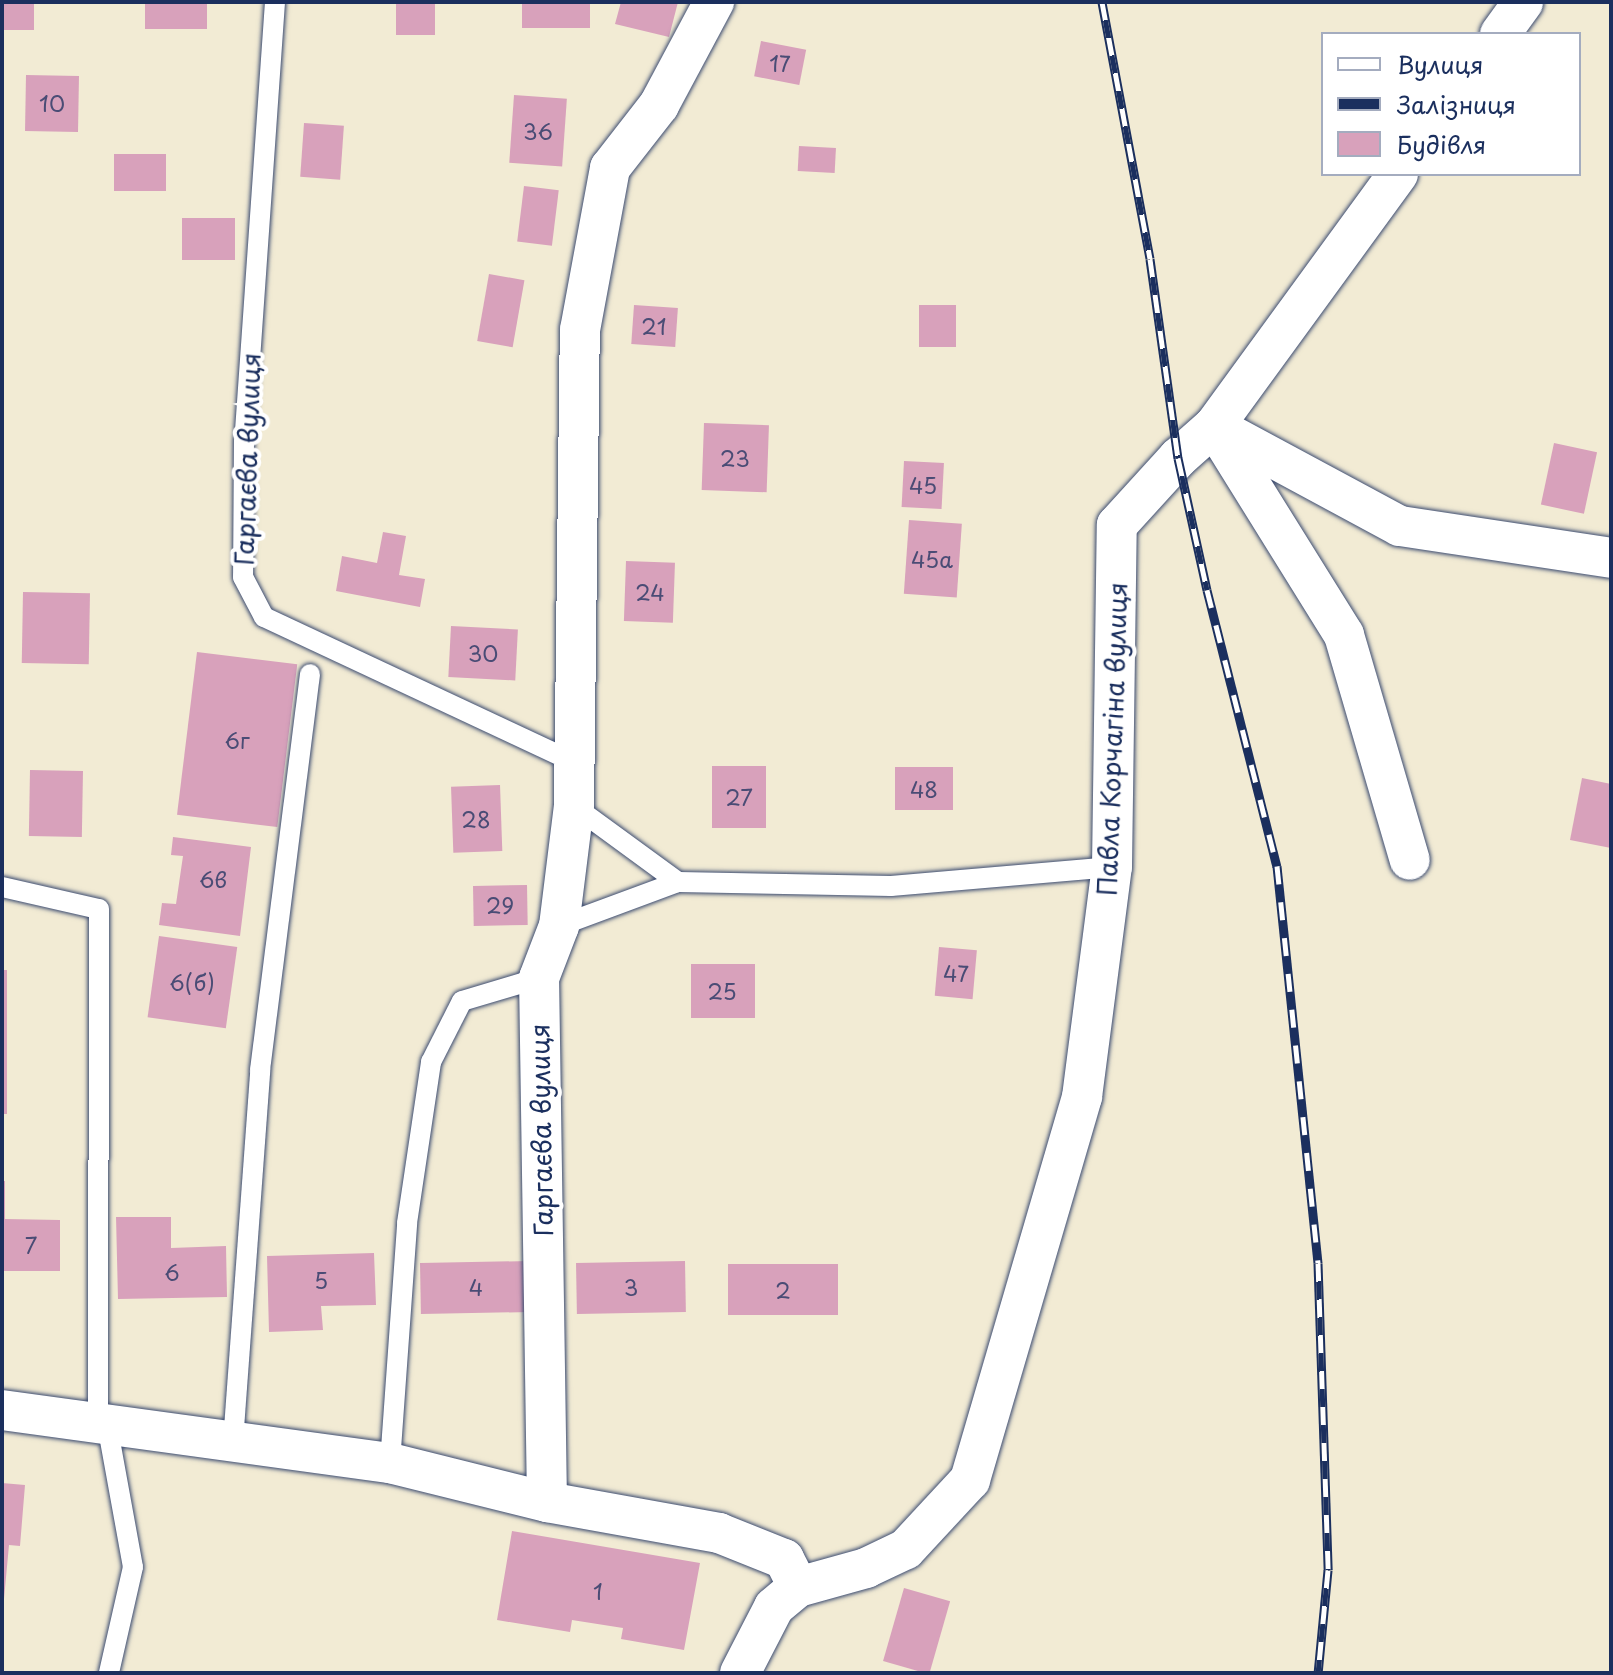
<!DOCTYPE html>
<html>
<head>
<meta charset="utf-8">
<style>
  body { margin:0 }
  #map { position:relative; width:1613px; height:1675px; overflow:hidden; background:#f2ebd4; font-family:"Playpen Sans",sans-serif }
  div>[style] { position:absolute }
  .building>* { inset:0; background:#d8a1bb; transform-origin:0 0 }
  .roads { filter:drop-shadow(0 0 2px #3b4b70) drop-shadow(0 0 2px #3b4b70) }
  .lane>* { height:20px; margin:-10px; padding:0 10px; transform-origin:10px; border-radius:10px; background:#fff }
  .street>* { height:40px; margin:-20px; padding:0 20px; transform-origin:20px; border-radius:20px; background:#fff }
  .rail>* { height:9px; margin-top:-4.5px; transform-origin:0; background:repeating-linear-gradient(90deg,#fff 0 18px,#1b2f5e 0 36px); box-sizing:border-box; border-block:2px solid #1b2f5e }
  span { translate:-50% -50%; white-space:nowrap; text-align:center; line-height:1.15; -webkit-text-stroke:8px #fff; paint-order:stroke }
  .number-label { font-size:22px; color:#4a4c75 }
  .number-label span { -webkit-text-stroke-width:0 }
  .street-label { font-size:26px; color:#1b2f5e }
  .frame { position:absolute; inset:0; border:4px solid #1b2f5e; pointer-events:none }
  .legend { position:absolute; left:1321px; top:32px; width:260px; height:144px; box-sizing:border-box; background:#fff; border:2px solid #a4acbf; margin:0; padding:10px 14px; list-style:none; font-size:24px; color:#1b2f5e }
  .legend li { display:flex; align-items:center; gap:16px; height:40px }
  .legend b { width:40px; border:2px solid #a4acbf }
</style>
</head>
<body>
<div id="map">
  <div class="building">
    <div style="left:2px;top:2px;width:32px;height:28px"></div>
    <div style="left:145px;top:2px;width:62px;height:27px"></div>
    <div style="left:396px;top:2px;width:39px;height:33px"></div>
    <div style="left:522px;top:2px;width:68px;height:26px"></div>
    <div style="clip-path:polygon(621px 2px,678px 2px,669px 37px,615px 24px)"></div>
    <div style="left:761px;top:41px;width:46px;height:36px;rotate:11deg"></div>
    <div style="left:26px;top:75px;width:53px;height:56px;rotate:1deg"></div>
    <div style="left:514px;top:95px;width:53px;height:68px;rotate:4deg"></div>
    <div style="left:304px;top:123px;width:40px;height:54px;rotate:4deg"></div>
    <div style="left:799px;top:146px;width:37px;height:25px;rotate:3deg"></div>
    <div style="left:166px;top:154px;width:37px;height:52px;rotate:90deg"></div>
    <div style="left:524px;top:186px;width:35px;height:56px;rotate:7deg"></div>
    <div style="left:182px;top:218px;width:53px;height:42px"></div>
    <div style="left:489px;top:274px;width:36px;height:68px;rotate:10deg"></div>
    <div style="left:634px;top:305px;width:44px;height:39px;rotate:4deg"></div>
    <div style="left:919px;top:305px;width:37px;height:42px"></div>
    <div style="left:704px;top:423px;width:65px;height:67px;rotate:2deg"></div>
    <div style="left:1554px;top:443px;width:44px;height:63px;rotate:12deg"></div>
    <div style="left:904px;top:461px;width:40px;height:46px;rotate:3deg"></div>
    <div style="left:909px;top:520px;width:53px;height:74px;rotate:4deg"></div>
    <div style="clip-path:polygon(383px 532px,406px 536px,399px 575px,425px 579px,420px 607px,336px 591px,342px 556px,377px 563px)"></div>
    <div style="left:626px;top:561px;width:49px;height:60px;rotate:2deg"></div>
    <div style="left:23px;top:592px;width:67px;height:71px;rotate:1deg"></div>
    <div style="left:451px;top:626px;width:67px;height:51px;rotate:3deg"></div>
    <div style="left:197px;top:652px;width:101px;height:164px;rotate:7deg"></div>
    <div style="left:712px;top:766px;width:54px;height:62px"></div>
    <div style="left:953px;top:767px;width:43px;height:58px;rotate:90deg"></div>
    <div style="left:30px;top:770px;width:53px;height:66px;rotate:1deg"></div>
    <div style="clip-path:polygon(1582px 778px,1611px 784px,1611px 848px,1570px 840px)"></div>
    <div style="left:500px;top:785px;width:66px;height:49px;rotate:88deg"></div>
    <div style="clip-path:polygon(173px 837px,251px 847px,240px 936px,159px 925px,162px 903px,176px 904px,183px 856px,171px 855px)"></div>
    <div style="left:527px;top:885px;width:40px;height:54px;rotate:89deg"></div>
    <div style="left:159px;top:936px;width:79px;height:82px;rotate:8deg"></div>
    <div style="left:939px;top:947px;width:38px;height:49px;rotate:5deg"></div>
    <div style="left:691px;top:964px;width:64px;height:54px"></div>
    <div style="left:2px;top:970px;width:5px;height:144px"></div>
    <div style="clip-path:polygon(2px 1181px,5px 1181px,5px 1219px,60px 1220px,60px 1271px,2px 1271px)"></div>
    <div style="clip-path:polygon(116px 1217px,171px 1217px,171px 1248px,226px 1246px,227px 1297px,118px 1299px)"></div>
    <div style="clip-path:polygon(374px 1253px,376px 1305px,321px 1306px,323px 1330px,269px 1332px,267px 1256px)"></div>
    <div style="left:530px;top:1261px;width:51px;height:110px;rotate:89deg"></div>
    <div style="left:685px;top:1261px;width:51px;height:109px;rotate:89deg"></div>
    <div style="left:838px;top:1264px;width:51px;height:110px;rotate:90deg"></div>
    <div style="clip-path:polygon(2px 1483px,25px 1485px,20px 1546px,9px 1545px,4px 1599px)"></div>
    <div style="clip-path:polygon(512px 1531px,700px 1563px,684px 1650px,621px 1639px,623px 1628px,572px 1620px,570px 1632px,497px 1620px)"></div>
    <div style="left:904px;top:1588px;width:48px;height:76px;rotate:16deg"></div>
  </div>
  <div class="roads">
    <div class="lane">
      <div style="left:275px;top:2px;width:439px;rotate:94deg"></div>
      <div style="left:244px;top:440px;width:137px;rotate:90.4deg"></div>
      <div style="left:243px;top:577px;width:45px;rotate:62.3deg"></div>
      <div style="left:264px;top:617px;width:342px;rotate:25.1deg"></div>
      <div style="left:574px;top:806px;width:129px;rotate:36.2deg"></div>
      <div style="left:2px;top:887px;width:99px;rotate:12.8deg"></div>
      <div style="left:99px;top:909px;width:514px;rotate:90.11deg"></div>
      <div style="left:559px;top:926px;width:127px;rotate:-20.3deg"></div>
      <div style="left:678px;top:882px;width:213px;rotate:1.1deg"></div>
      <div style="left:891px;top:886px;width:222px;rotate:-4.9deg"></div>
      <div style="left:107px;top:1424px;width:145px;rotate:79.7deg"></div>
      <div style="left:133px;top:1567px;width:109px;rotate:102.8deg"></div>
      <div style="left:233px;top:1442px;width:373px;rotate:-85.8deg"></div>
      <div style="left:260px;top:1070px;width:399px;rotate:-82.8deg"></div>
      <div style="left:390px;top:1463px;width:241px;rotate:-85.9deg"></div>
      <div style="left:407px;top:1223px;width:163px;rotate:-81.5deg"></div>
      <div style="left:431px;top:1062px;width:68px;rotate:-63.1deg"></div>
      <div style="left:462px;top:1001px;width:80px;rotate:-16.6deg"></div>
    </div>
    <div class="street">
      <div style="left:1500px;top:34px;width:39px;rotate:-54deg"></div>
      <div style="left:1398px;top:174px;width:312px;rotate:126.1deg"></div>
      <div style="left:1214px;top:426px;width:211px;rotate:28.3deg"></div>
      <div style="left:1400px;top:526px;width:213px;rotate:8.6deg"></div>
      <div style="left:2px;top:1410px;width:392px;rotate:7.8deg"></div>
      <div style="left:390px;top:1463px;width:162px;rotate:14deg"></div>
      <div style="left:547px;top:1502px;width:175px;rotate:10.2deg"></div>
      <div style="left:719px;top:1533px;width:70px;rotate:21.8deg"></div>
      <div style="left:784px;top:1559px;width:31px;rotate:63deg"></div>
      <div style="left:547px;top:1502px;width:524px;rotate:-90.87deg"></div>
      <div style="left:539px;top:978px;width:56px;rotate:-69deg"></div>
      <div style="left:559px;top:926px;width:121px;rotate:-82.9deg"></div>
      <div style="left:574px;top:806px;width:476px;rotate:-89.3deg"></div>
      <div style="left:580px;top:330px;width:165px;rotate:-79.5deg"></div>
      <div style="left:610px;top:168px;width:80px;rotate:-52.1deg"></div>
      <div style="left:659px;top:105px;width:117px;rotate:-61.9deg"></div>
      <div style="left:740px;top:1673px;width:74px;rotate:-62.7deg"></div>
      <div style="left:774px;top:1607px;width:31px;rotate:-40deg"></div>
      <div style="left:798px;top:1587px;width:71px;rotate:-15.6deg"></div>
      <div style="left:866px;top:1568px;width:44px;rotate:-25.4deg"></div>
      <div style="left:906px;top:1549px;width:94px;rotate:-47.2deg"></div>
      <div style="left:970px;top:1480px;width:399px;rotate:-73.7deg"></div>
      <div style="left:1082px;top:1097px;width:232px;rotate:-82.6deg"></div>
      <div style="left:1112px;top:867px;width:342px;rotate:-89.2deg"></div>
      <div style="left:1117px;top:525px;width:91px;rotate:-47.7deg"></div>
      <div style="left:1178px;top:458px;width:48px;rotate:-41.6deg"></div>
      <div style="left:1214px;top:426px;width:246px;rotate:58.1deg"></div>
      <div style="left:1344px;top:635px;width:234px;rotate:73.7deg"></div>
    </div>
  </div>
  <div class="rail">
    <div style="left:1102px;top:2px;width:261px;rotate:79.4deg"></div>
    <div style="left:1150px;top:259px;width:201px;rotate:82deg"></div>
    <div style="left:1178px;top:458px;width:135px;rotate:77.6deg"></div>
    <div style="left:1207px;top:590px;width:285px;rotate:75.8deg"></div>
    <div style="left:1277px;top:866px;width:399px;rotate:84.1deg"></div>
    <div style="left:1318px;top:1263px;width:307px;rotate:88.1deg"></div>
    <div style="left:1328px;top:1570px;width:103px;rotate:95.5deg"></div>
  </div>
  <div class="number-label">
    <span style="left:780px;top:63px">17</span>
    <span style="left:52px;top:103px">10</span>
    <span style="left:538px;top:131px">36</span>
    <span style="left:654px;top:326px">21</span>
    <span style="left:735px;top:458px">23</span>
    <span style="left:923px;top:485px">45</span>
    <span style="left:932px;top:559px">45а</span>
    <span style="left:650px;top:592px">24</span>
    <span style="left:483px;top:653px">30</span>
    <span style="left:237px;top:740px">6г</span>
    <span style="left:924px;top:789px">48</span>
    <span style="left:739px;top:797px">27</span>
    <span style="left:476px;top:819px">28</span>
    <span style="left:213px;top:879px">6в</span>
    <span style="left:500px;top:905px">29</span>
    <span style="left:956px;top:973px">47</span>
    <span style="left:192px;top:982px">6(б)</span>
    <span style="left:722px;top:991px">25</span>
    <span style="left:31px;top:1245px">7</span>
    <span style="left:172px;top:1272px">6</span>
    <span style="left:321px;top:1280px">5</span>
    <span style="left:476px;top:1287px">4</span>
    <span style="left:631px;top:1287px">3</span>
    <span style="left:783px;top:1290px">2</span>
    <span style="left:598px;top:1591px">1</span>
  </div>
  <div class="street-label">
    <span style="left:247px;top:459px;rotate:-88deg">Гаргаєва вулиця</span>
    <span style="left:1112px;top:739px;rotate:-88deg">Павла Корчагіна вулиця</span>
    <span style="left:541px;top:1130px;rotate:-91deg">Гаргаєва вулиця</span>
  </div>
  <div class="frame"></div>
  <ul class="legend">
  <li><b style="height:10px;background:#fff"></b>Вулиця</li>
  <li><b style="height:10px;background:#1b2f5e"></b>Залізниця</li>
  <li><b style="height:22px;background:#d8a1bb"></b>Будівля</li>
  </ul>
</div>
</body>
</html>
